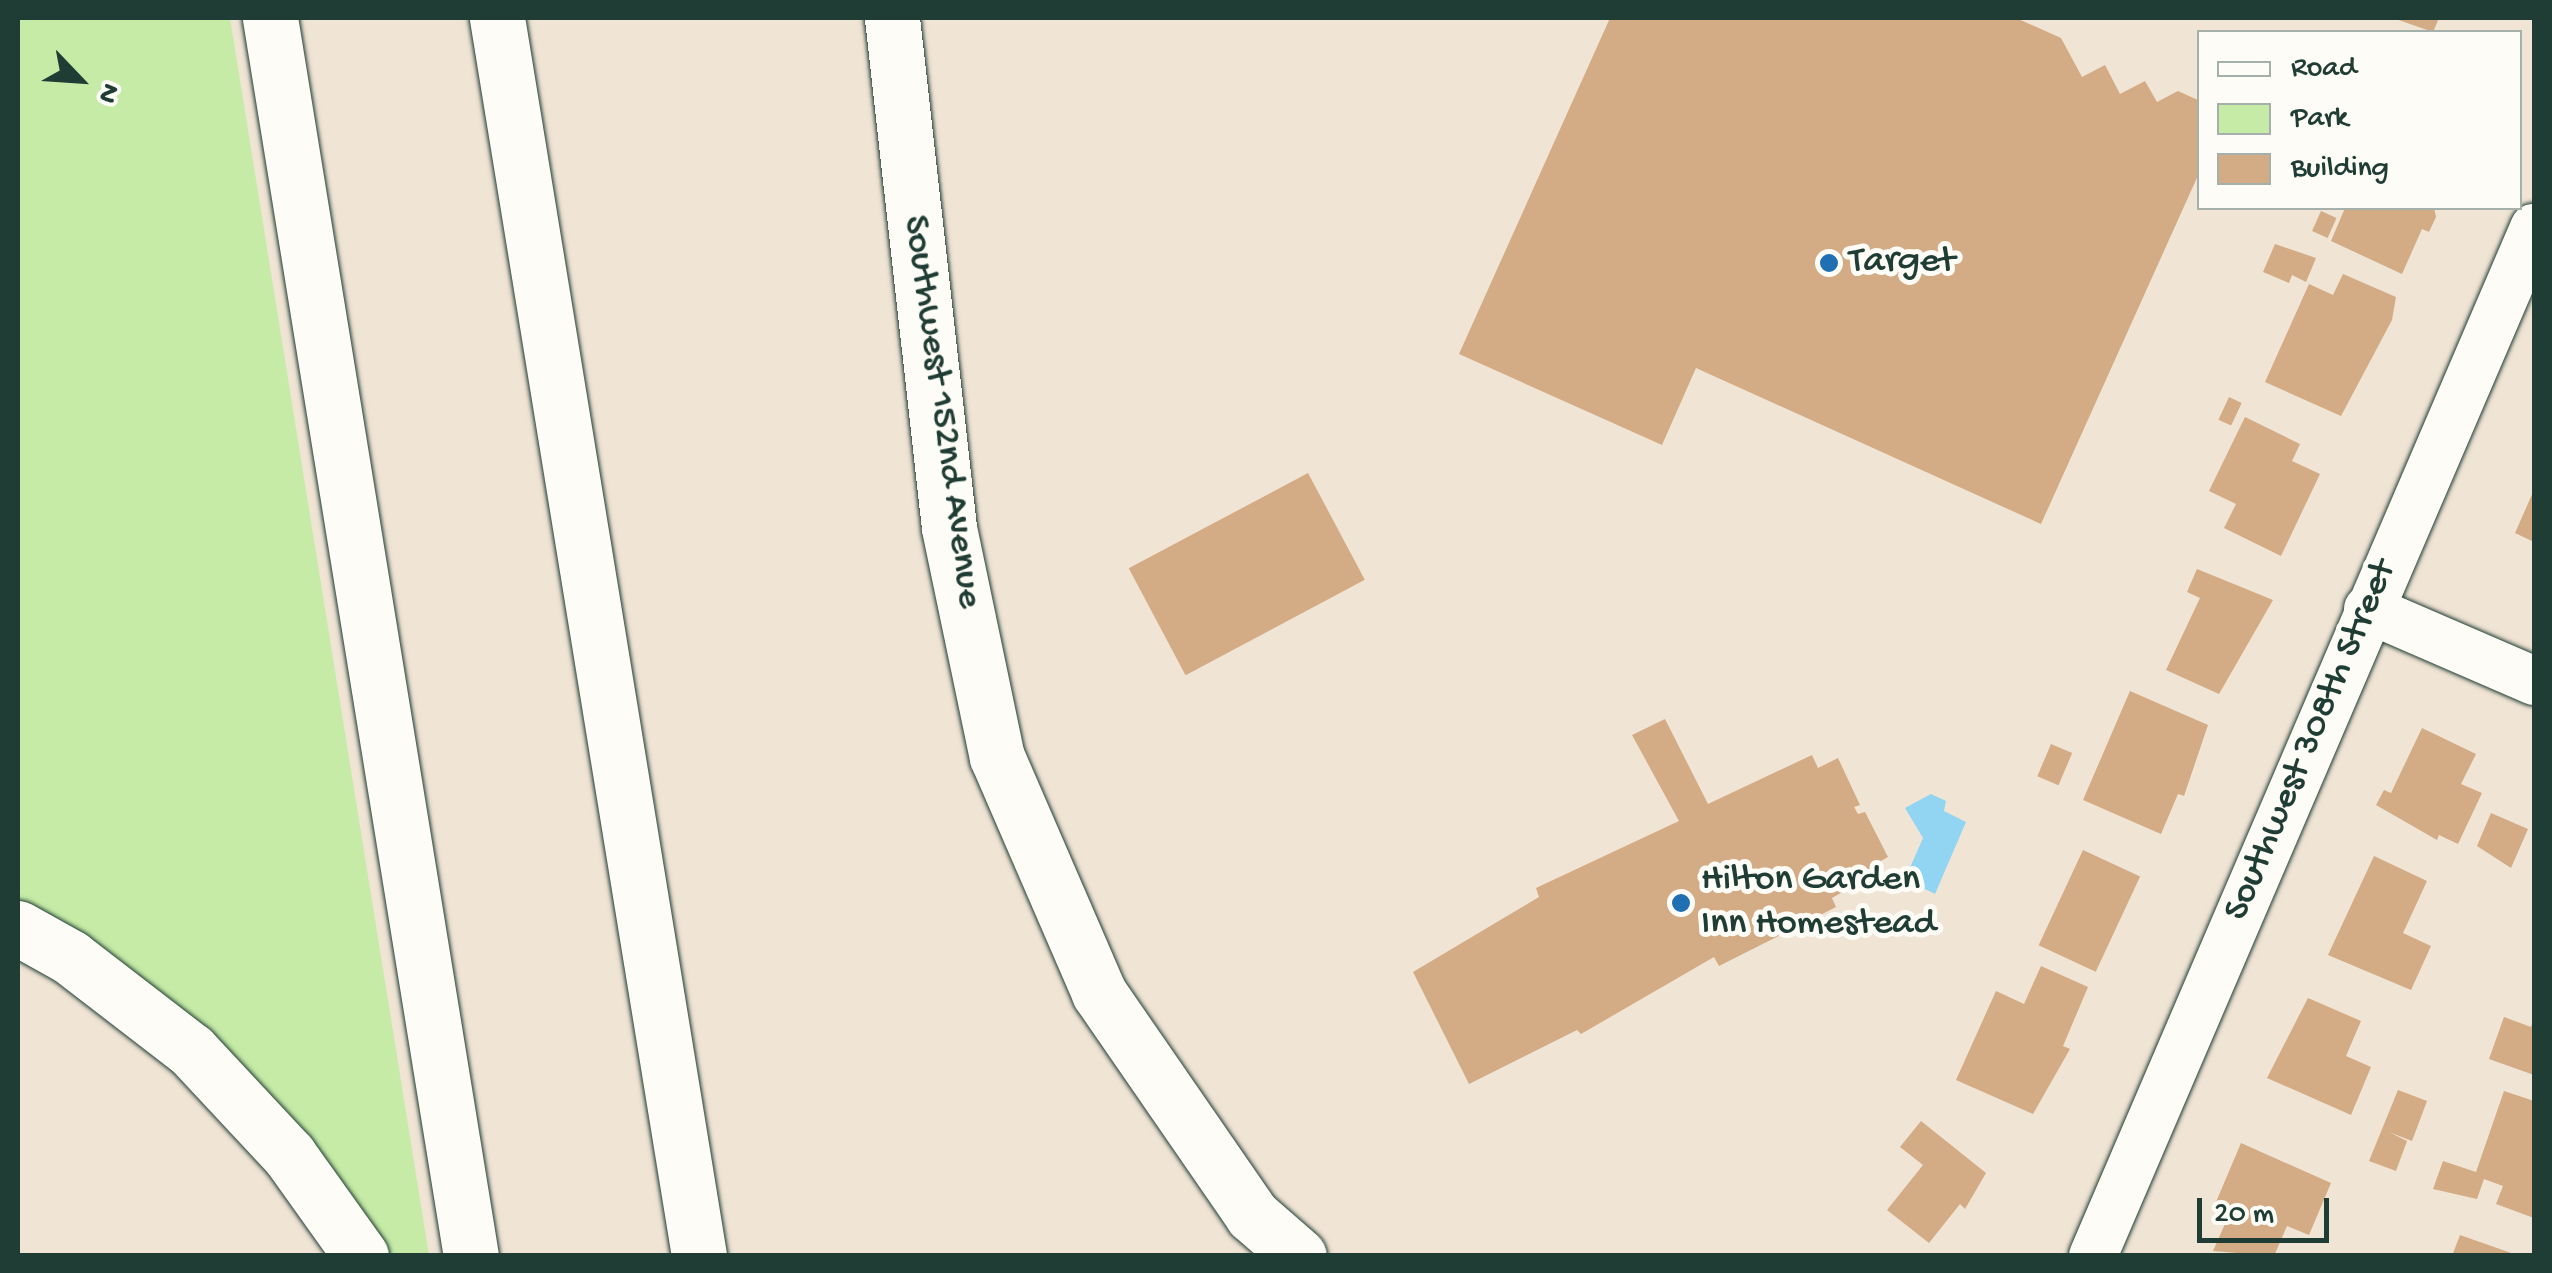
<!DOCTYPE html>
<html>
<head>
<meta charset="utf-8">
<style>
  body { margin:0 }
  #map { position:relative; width:2552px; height:1273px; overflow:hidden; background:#f0e4d4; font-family:"Gochi Hand",sans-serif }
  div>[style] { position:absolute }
  .green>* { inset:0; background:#c5eba6 }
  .water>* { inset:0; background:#91d5f3 }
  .building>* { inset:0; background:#d3ab84; transform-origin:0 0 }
  .roads { filter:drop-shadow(0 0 2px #1f3d34) drop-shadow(0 0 2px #1f3d34) }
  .minor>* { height:48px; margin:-24px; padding:0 24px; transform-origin:24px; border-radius:24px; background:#fdfcf7 }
  .tertiary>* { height:55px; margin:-27.5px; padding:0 27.5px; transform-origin:27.5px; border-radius:27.5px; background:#fdfcf7 }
  .motorway>* { height:55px; margin:-27.5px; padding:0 27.5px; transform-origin:27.5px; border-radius:27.5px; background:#fdfcf7 }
  .dots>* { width:28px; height:28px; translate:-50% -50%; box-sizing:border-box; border:5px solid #fdfcf7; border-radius:50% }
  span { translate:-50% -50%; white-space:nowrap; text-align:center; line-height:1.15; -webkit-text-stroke:10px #fdfcf7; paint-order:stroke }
  .poi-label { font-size:38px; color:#1f3d34 }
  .left { translate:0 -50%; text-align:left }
  .street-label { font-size:38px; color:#1f3d34 }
  .frame { position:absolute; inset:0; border:20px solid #1f3d34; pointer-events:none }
  .legend { position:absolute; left:2197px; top:30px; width:325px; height:180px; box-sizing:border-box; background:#fdfcf7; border:2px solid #a4b0a9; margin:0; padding:12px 18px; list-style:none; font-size:30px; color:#1f3d34 }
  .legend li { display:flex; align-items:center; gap:20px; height:50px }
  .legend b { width:50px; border:2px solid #a4b0a9 }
  .north { position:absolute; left:30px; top:30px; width:100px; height:100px; -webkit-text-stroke:8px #fdfcf7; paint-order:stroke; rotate:115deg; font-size:28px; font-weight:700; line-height:40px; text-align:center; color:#1f3d34 }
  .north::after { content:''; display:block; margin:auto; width:35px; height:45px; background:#1f3d34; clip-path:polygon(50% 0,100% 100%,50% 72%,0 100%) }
  .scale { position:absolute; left:2197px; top:1198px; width:132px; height:45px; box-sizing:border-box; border:5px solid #1f3d34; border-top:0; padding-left:12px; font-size:30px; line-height:35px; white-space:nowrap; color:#1f3d34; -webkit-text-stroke:8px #fdfcf7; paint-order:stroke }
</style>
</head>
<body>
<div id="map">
  <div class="green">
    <div style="clip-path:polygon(18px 18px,230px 18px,429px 1255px,385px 1255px,18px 902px)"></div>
  </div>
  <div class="water">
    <div style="clip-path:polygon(1931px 794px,1946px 801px,1944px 811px,1966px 822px,1935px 894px,1905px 879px,1923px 838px,1905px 808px)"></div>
  </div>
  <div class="building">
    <div style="clip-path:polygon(1610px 18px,2016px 18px,2061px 38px,2082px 77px,2105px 65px,2120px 94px,2145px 81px,2157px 102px,2178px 91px,2200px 101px,2200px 171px,2041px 524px,1696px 368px,1662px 445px,1459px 354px)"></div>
    <div style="clip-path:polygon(2393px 18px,2439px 18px,2433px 32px)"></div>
    <div style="clip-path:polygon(2345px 208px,2434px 208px,2436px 217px,2429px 232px,2422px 229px,2402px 274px,2331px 241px)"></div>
    <div style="left:2321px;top:211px;width:17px;height:22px;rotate:24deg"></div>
    <div style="clip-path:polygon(2275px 244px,2316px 258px,2306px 282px,2292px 275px,2289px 283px,2263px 272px)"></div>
    <div style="clip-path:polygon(2343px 274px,2396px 297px,2392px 320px,2341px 416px,2265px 382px,2309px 284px,2333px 295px)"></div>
    <div style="left:2229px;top:397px;width:14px;height:25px;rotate:25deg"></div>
    <div style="clip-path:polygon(2245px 417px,2300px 444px,2292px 461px,2320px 474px,2281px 556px,2224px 528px,2236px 504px,2209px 491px)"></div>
    <div style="left:1308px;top:473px;width:121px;height:203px;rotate:62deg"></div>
    <div style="clip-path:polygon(2534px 490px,2534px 542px,2515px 533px)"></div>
    <div style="clip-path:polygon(2197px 569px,2273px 600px,2219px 694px,2166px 670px,2200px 598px,2187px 592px)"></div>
    <div style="clip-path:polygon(2130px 691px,2208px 725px,2184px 796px,2178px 794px,2161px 834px,2083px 800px)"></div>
    <div style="clip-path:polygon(1665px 719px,1708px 804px,1812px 755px,1818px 768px,1838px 758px,1860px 805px,1854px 807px,1858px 814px,1865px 812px,1888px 857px,1870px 867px,1874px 874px,1832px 898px,1836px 907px,1719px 966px,1714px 957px,1581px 1034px,1577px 1030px,1469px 1084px,1413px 972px,1539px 897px,1536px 888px,1679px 821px,1632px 735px)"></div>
    <div style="clip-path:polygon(2422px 728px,2476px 754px,2461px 784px,2482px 793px,2458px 844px,2439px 835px,2437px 840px,2376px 805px,2384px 790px,2391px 793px)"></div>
    <div style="left:2051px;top:744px;width:23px;height:35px;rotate:23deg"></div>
    <div style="clip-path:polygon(2491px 813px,2528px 829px,2511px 868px,2477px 846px)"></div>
    <div style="left:2083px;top:850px;width:63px;height:105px;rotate:25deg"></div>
    <div style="clip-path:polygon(2374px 856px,2427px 881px,2403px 933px,2431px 946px,2411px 990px,2328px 955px)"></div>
    <div style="clip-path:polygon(2041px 966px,2088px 987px,2063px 1046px,2070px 1049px,2033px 1114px,1956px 1080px,1996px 991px,2024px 1004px)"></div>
    <div style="clip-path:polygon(2308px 998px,2361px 1021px,2346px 1056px,2371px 1067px,2351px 1115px,2267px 1078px)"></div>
    <div style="clip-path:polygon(2504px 1017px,2531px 1027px,2534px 1017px,2534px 1075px,2489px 1059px)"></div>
    <div style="clip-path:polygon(2398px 1090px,2427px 1101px,2412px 1141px,2389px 1132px,2407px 1141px,2396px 1171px,2369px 1161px)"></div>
    <div style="clip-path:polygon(2504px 1091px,2534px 1101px,2534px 1218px,2496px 1204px,2503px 1186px,2484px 1179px,2477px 1199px,2433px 1189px,2443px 1161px,2476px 1172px)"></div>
    <div style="clip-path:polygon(1921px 1121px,1986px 1173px,1965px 1209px,1960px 1204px,1929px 1243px,1887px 1210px,1923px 1165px,1900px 1147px)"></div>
    <div style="clip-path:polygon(2241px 1143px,2331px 1183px,2309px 1235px,2287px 1226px,2274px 1256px,2213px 1251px,2232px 1208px,2216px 1202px)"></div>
    <div style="clip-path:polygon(2460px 1235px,2517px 1255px,2517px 1256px,2452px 1256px)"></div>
  </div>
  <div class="roads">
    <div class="minor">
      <div style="left:2368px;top:609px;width:181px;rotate:23.4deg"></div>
      <div style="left:2093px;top:1256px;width:1119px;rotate:-66.78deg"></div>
    </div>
    <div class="tertiary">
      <div style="left:892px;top:18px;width:513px;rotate:83.62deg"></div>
      <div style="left:949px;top:528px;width:234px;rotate:78.2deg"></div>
      <div style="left:997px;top:757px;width:257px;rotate:66.6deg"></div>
      <div style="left:1099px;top:993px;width:270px;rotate:55.4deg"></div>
      <div style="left:1252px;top:1215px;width:62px;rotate:41.1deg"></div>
    </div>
    <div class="motorway">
      <div style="left:270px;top:18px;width:1254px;rotate:80.78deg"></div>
      <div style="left:497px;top:18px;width:1254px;rotate:80.73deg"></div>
      <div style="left:18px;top:928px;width:60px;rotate:29.1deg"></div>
      <div style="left:70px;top:957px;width:154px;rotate:37.6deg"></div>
      <div style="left:192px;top:1051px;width:142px;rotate:47deg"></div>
      <div style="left:289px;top:1155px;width:124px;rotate:54.5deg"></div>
    </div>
  </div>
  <div class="dots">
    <div style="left:1829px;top:263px;background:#1f6fb2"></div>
    <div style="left:1681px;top:903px;background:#1f6fb2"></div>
  </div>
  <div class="poi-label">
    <span class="left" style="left:1849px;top:263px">Target</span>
    <span class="left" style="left:1701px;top:903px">Hilton Garden<br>Inn Homestead</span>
  </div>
  <div class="street-label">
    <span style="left:941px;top:412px;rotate:82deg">Southwest 152nd Avenue</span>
    <span style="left:2312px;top:741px;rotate:-67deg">Southwest 308th Street</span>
  </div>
  <div class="frame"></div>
  <ul class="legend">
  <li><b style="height:12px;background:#fdfcf7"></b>Road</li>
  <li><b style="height:28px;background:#c5eba6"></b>Park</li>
  <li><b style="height:28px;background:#d3ab84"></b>Building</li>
  </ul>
  <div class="north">N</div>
  <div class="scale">20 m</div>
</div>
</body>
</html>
